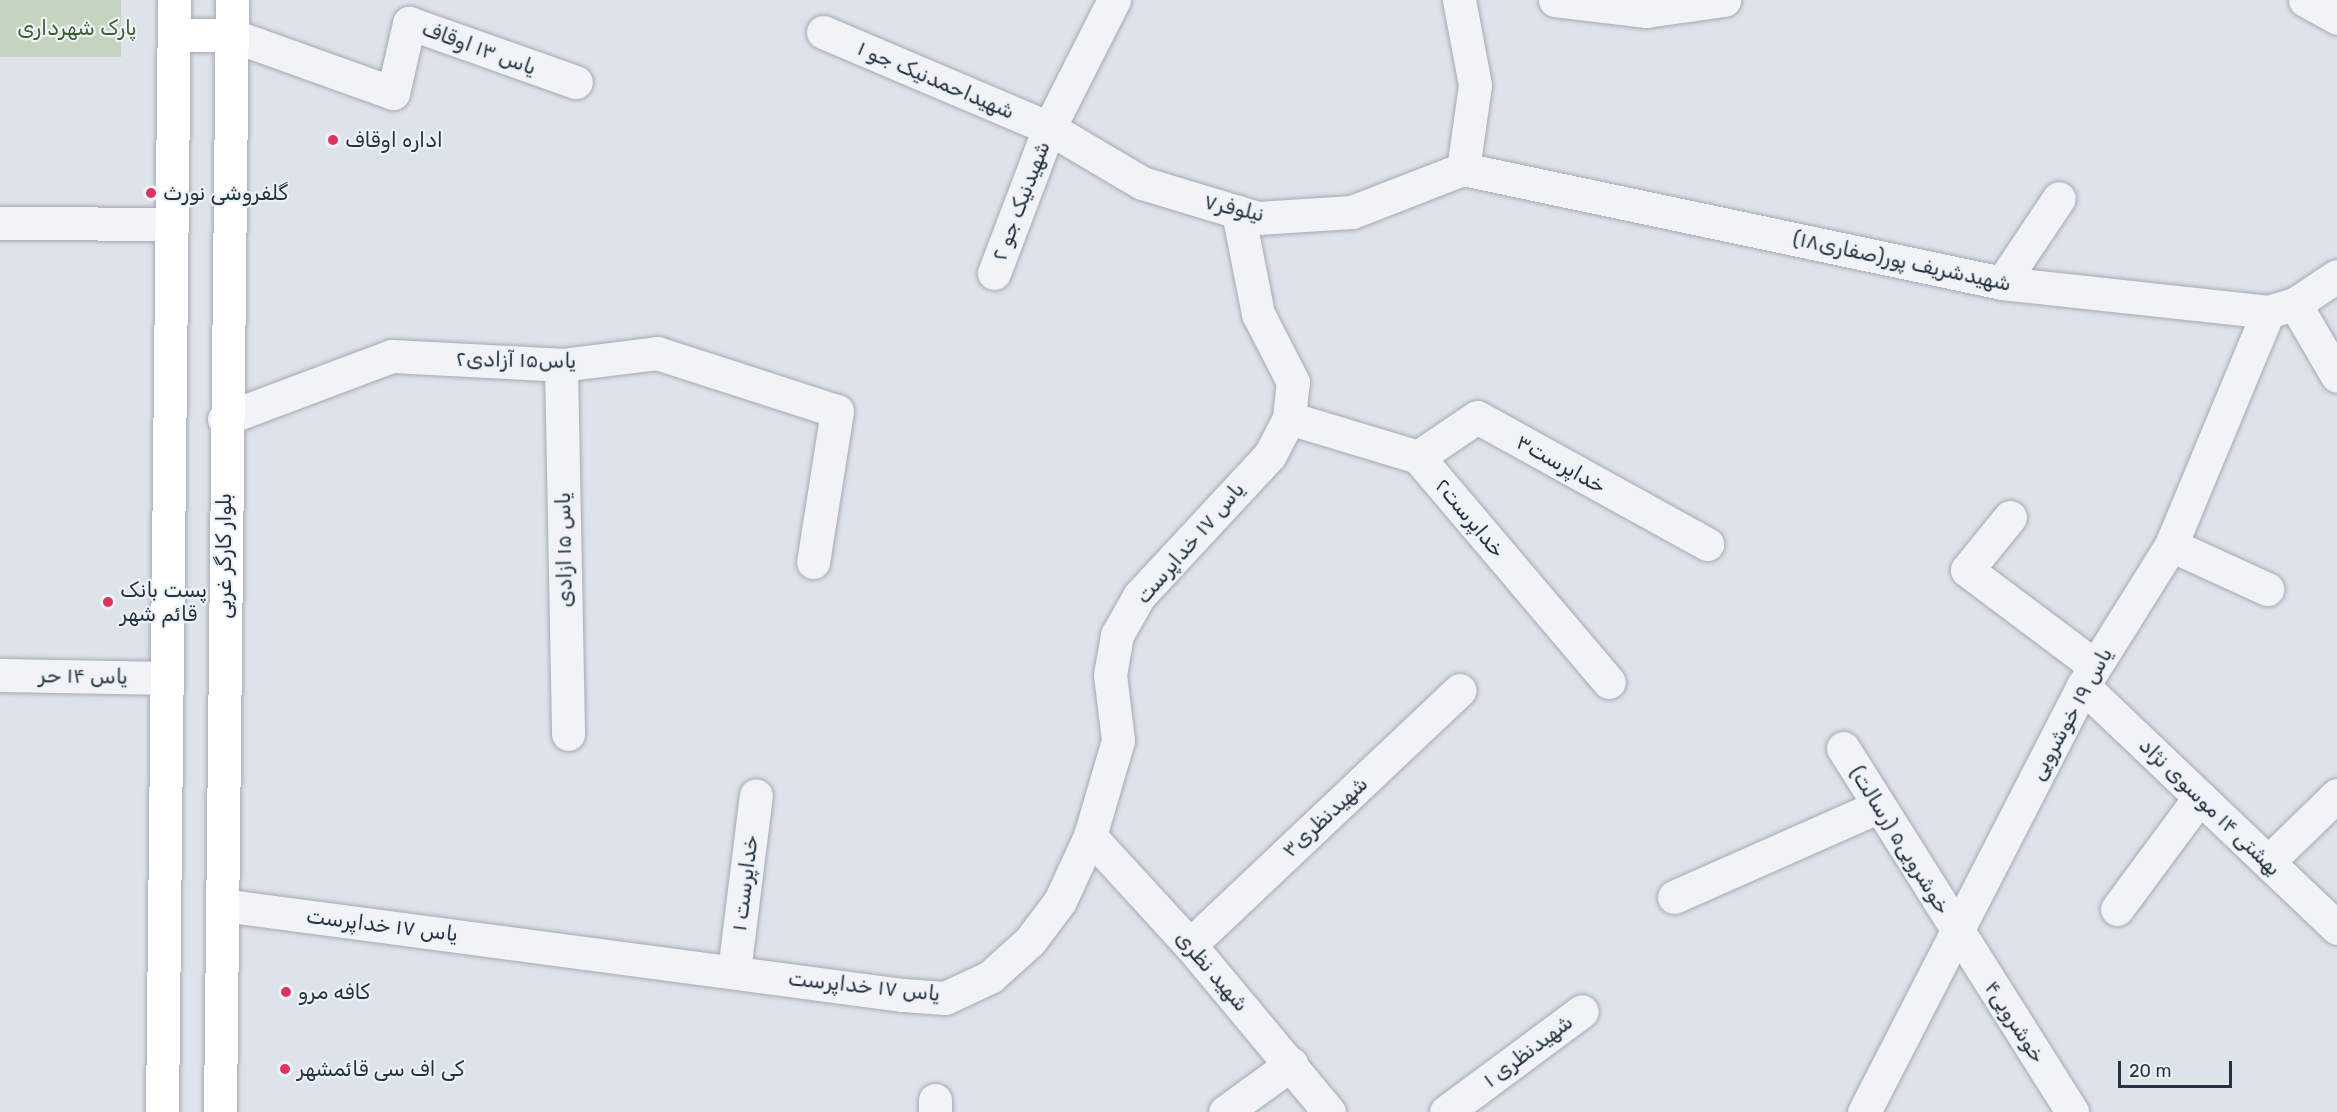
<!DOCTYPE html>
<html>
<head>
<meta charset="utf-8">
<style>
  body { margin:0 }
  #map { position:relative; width:2337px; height:1112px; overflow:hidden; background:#dee3e9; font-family:Rubik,Vazirmatn,sans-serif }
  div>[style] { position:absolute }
  .green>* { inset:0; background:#c5d4be; transform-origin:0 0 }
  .roads { filter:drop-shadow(0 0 2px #a3aab3) drop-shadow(0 0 2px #a3aab3) }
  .minor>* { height:33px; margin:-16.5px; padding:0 16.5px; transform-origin:16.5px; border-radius:16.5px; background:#f1f3f7 }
  .primary>* { height:33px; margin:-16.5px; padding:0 16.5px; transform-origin:16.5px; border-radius:16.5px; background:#fff }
  .dots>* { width:16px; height:16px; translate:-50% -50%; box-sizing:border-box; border:3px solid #edf2f6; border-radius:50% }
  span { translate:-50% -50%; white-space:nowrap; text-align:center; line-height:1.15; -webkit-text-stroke:4.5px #edf2f6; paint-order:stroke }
  .park-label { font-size:21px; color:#3e5e31 }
  .street-label { font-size:21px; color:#253241 }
  .poi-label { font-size:21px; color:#253241 }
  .left { translate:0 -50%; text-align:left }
  .scale { position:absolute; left:2118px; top:1061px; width:114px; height:27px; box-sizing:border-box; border:3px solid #253241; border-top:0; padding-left:8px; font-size:18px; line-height:21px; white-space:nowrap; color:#253241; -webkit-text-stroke:4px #edf2f6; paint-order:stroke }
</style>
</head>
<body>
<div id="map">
  <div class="green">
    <div style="left:0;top:0;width:121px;height:57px"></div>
  </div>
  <div class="roads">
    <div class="minor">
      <div style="left:1459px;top:0;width:86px;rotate:79.3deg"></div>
      <div style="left:1475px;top:85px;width:85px;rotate:98.1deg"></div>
      <div style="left:1555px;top:0;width:92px;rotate:6.9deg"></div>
      <div style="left:1646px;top:11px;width:79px;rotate:-8deg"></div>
      <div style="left:2305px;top:0;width:37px;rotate:29deg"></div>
      <div style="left:823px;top:32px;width:246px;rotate:23deg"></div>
      <div style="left:1049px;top:128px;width:108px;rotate:30.6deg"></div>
      <div style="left:1142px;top:183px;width:121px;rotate:16.8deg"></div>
      <div style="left:1258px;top:218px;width:94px;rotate:-3.7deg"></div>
      <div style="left:1352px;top:212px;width:119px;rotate:-21.2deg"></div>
      <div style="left:231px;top:35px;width:172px;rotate:19.7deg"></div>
      <div style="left:393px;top:93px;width:72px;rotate:-77.1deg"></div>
      <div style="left:409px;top:23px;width:177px;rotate:19.5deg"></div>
      <div style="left:1463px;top:169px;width:551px;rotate:11.94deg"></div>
      <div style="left:2002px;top:283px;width:268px;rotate:6.2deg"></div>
      <div style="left:2268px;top:312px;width:28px;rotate:-17deg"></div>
      <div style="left:2295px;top:304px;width:50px;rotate:-33.7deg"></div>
      <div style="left:0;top:223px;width:171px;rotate:0.3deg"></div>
      <div style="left:994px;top:273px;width:155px;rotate:-69.2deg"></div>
      <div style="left:1049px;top:128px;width:144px;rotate:-63.1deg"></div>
      <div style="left:2002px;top:283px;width:102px;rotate:-56.2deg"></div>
      <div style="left:2295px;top:304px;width:83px;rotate:59.7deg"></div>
      <div style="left:561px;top:365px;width:369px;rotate:88.9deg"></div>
      <div style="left:1289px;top:418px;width:135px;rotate:16.8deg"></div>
      <div style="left:1418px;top:457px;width:295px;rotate:49.7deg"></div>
      <div style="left:224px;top:419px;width:179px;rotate:-20.6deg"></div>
      <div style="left:392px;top:356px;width:169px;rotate:3deg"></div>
      <div style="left:561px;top:365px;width:97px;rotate:-7.1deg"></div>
      <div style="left:657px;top:353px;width:189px;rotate:17.9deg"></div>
      <div style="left:837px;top:411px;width:153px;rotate:99deg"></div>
      <div style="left:1418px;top:457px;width:71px;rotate:-34.1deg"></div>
      <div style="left:1477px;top:417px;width:263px;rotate:28.9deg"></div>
      <div style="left:2010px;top:517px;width:68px;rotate:129.1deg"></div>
      <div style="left:1967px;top:570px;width:160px;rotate:36.9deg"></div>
      <div style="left:2171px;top:545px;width:106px;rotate:24.6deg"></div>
      <div style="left:0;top:675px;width:167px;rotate:1deg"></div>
      <div style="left:2083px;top:686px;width:351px;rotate:43.6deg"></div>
      <div style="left:1843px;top:748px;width:430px;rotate:57.8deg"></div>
      <div style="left:1090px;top:836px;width:148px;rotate:47.5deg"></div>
      <div style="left:1190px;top:945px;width:217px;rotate:50.2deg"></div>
      <div style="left:2268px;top:862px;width:96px;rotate:-44.2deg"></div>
      <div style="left:1674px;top:897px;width:224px;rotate:-23.9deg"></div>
      <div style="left:222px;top:905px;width:687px;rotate:7.53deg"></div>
      <div style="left:903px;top:995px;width:42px;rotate:4.1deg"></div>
      <div style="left:945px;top:998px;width:50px;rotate:-25deg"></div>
      <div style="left:990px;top:977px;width:54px;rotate:-42deg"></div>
      <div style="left:1030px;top:941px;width:50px;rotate:-53.1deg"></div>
      <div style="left:1060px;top:901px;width:72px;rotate:-65.2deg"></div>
      <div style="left:1090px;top:836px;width:100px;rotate:-73.7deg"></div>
      <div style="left:1118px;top:740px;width:65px;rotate:-97deg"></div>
      <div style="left:1110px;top:675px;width:41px;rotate:-80.1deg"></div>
      <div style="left:1117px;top:635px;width:45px;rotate:-60.6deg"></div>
      <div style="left:1139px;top:596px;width:192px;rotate:-47.1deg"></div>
      <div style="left:1270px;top:455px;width:42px;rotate:-62.8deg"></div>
      <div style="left:1289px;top:418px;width:36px;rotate:-84deg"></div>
      <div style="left:1293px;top:382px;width:76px;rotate:-117.2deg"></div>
      <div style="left:1258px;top:314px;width:104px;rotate:-101.1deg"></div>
      <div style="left:2117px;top:909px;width:139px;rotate:-53.5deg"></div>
      <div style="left:1190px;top:945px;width:371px;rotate:-43.4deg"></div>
      <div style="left:734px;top:971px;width:177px;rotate:-82.9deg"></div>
      <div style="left:935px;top:1100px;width:12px;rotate:90deg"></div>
      <div style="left:1225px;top:1112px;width:82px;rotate:-36deg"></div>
      <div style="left:1446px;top:1112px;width:169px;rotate:-36.6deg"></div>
      <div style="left:1864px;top:1112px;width:479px;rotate:-62.8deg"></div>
      <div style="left:2083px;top:686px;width:166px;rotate:-58deg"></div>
      <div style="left:2171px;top:545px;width:252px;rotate:-67.4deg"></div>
    </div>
    <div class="primary">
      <div style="left:174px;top:35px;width:57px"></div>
      <div style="left:162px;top:1112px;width:1112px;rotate:-89.38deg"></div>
      <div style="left:220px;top:1112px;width:1112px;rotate:-89.38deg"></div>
    </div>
  </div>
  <div class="dots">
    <div style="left:333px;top:140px;background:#db355d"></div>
    <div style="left:151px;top:193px;background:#db355d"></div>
    <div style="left:108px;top:602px;background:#db355d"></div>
    <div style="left:286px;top:992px;background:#db355d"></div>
    <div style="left:285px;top:1069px;background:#db355d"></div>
  </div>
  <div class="park-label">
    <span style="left:77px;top:28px">پارک شهرداری</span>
  </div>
  <div class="street-label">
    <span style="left:479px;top:48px;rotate:20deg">یاس ۱۳ اوقاف</span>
    <span style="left:936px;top:80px;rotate:23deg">شهیداحمدنیک جو ۱</span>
    <span style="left:1021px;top:201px;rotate:-69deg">شهیدنیک جو ۲</span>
    <span style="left:1234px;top:208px;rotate:13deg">نیلوفر۷</span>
    <span style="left:1902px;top:261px;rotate:12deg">شهیدشریف پور(صفاری۱۸)</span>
    <span style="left:516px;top:360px;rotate:1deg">یاس۱۵ آزادی۲</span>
    <span style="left:1561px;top:464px;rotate:29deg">خداپرست۳</span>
    <span style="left:1470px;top:518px;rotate:50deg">خداپرست۲</span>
    <span style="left:1190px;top:543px;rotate:-49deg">یاس ۱۷ خداپرست</span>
    <span style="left:564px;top:550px;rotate:-91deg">یاس ۱۵ ازادی</span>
    <span style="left:224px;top:556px;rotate:-90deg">بلوار کارگر غربی</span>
    <span style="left:83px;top:676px;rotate:1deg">یاس ۱۴ حر</span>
    <span style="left:2071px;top:714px;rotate:-61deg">یاس ۱۹ خوشرویی</span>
    <span style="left:2210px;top:807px;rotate:44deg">بهشتی ۱۴ موسوی نژاد</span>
    <span style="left:1325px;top:817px;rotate:-43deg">شهیدنظری۳</span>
    <span style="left:1900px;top:840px;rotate:58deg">خوشرویی۵ (رسالت)</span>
    <span style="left:745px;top:883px;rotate:-83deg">خداپرست ۱</span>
    <span style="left:382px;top:925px;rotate:7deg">یاس ۱۷ خداپرست</span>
    <span style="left:1212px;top:971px;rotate:49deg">شهید نظری</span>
    <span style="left:864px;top:986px;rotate:6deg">یاس ۱۷ خداپرست</span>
    <span style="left:2015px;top:1022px;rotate:57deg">خوشرویی۴</span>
    <span style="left:1528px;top:1051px;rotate:-37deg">شهیدنظری ۱</span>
  </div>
  <div class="poi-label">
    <span class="left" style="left:345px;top:140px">اداره اوقاف</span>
    <span class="left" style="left:163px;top:193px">گلفروشی نورث</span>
    <span class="left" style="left:120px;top:602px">پست بانک<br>قائم شهر</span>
    <span class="left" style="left:298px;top:992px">کافه مرو</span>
    <span class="left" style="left:297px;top:1069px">کی اف سی قائمشهر</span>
  </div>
  <div class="scale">20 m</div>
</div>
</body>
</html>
